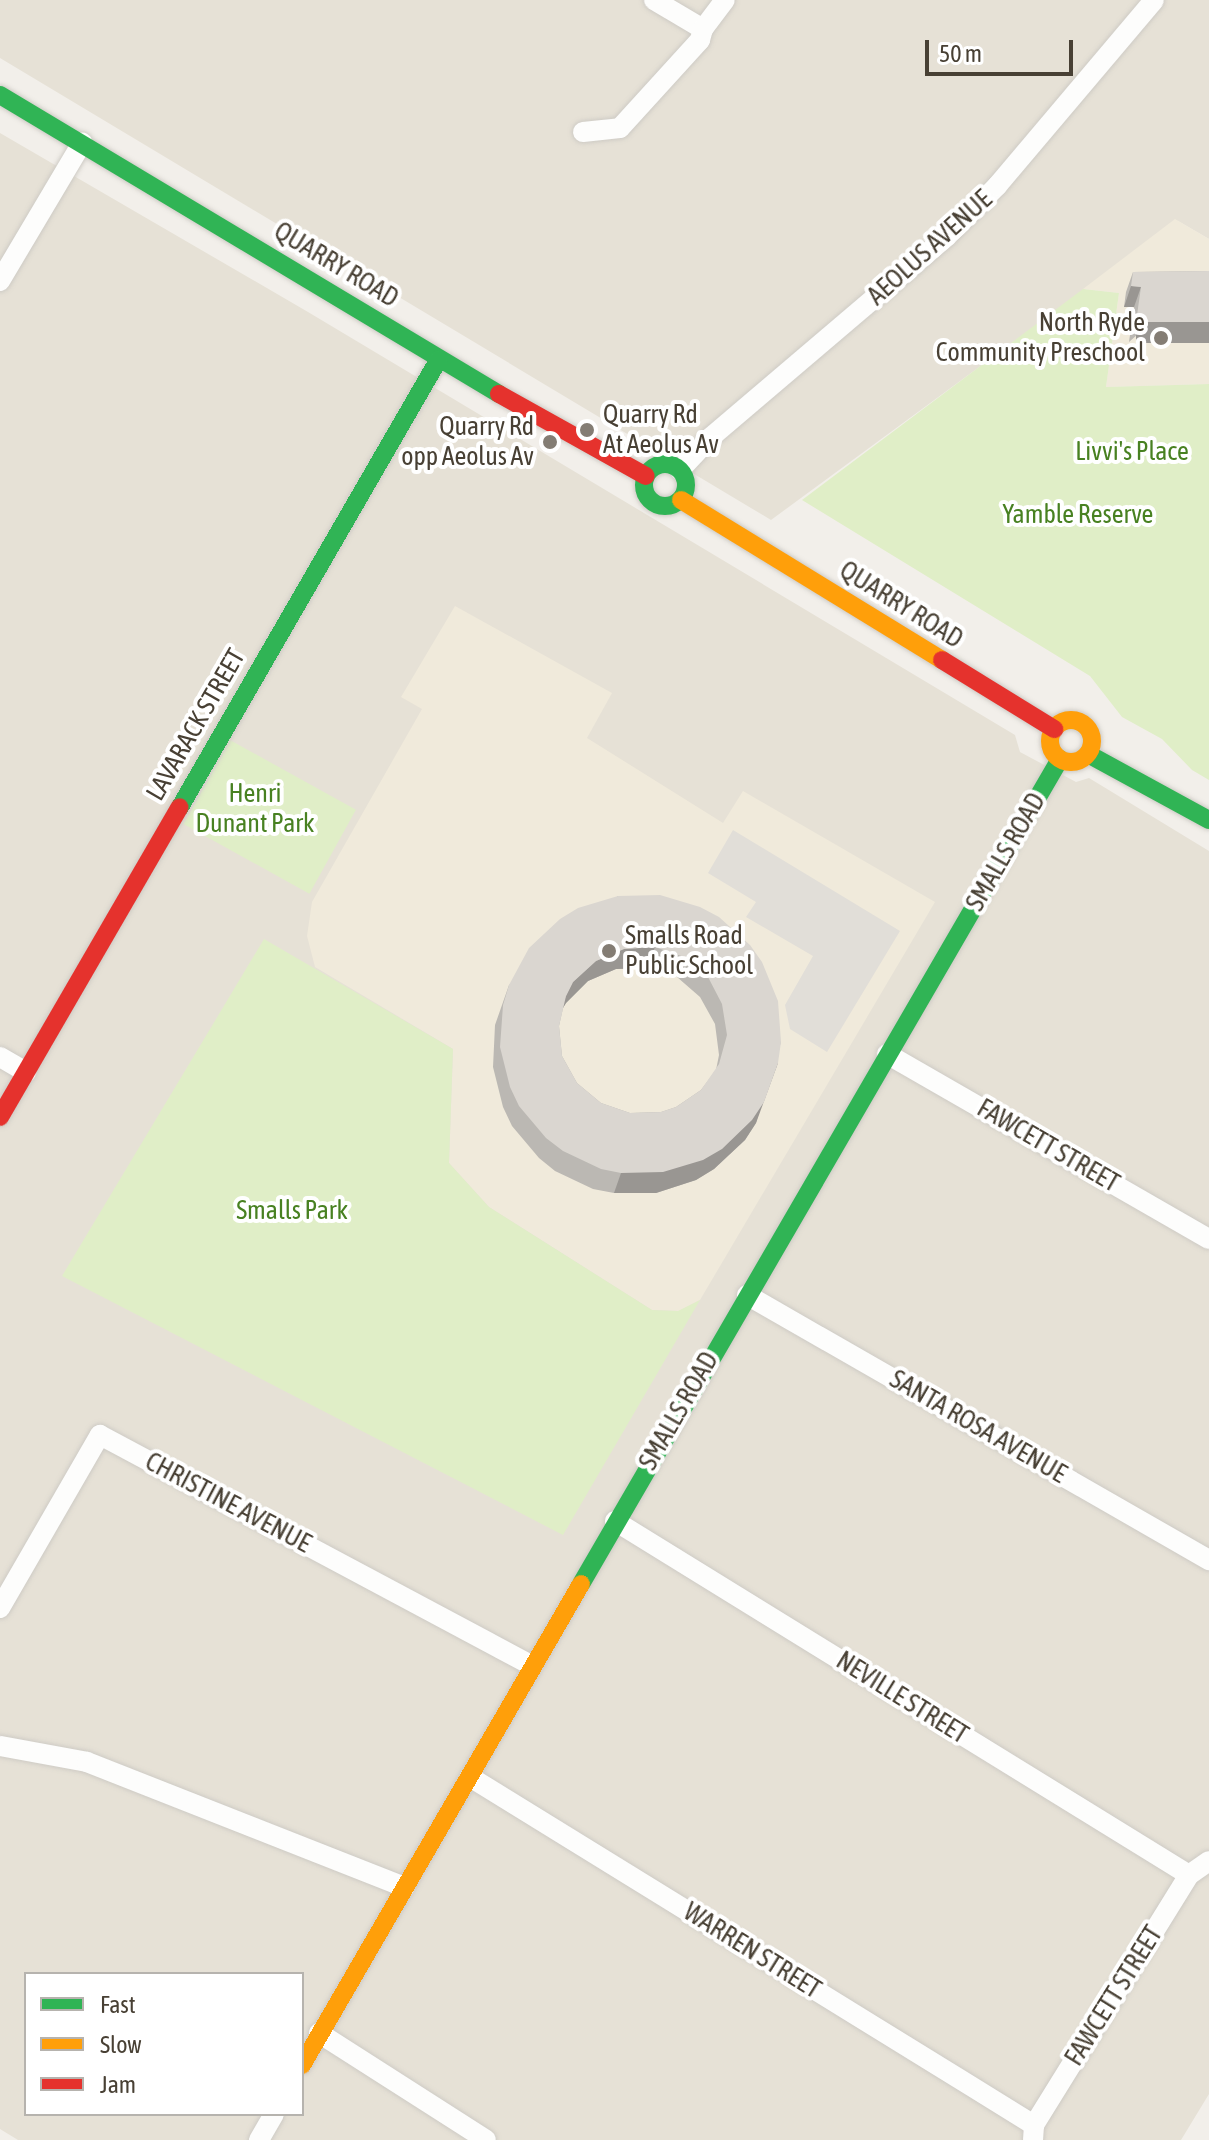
<!DOCTYPE html>
<html>
<head>
<meta charset="utf-8">
<style>
  body { margin:0 }
  #map { position:relative; width:1209px; height:2140px; overflow:hidden; background:#f2efea; font-family:"Asap Condensed",sans-serif }
  div>[style] { position:absolute }
  .residential>* { inset:0; background:#e6e1d6 }
  .education>* { inset:0; background:#f0eadb }
  .green>* { inset:0; background:#e0eec7; transform-origin:0 0 }
  .parking>* { inset:0; background:#e1ded8 }
  .roads { filter:drop-shadow(0 0 2px #cecbc5) drop-shadow(0 0 2px #cecbc5) }
  .street>* { height:20px; margin:-10px; padding:0 10px; transform-origin:10px; border-radius:10px; background:#fdfdfc }
  .fast>* { height:18px; margin:-9px; padding:0 9px; transform-origin:9px; border-radius:9px; background:#30b455 }
  .fast>.ring { margin:-9px; padding:0; box-sizing:content-box; background:none; border:18px solid #30b455; border-radius:50% }
  .slow>* { height:18px; margin:-9px; padding:0 9px; transform-origin:9px; border-radius:9px; background:#ff9f0a }
  .slow>.ring { margin:-9px; padding:0; box-sizing:content-box; background:none; border:18px solid #ff9f0a; border-radius:50% }
  .jam>* { height:18px; margin:-9px; padding:0 9px; transform-origin:9px; border-radius:9px; background:#e5322d }
  .wall>* { inset:0; background:#bbb8b3 }
  .shaded-wall>* { inset:0; background:#999692; transform-origin:0 0 }
  .building>* { inset:0; background:#dad6d0 }
  .dots>* { width:22px; height:22px; translate:-50% -50%; box-sizing:border-box; border:4px solid #fff; border-radius:50% }
  span { translate:-50% -50%; white-space:nowrap; text-align:center; line-height:1.15; -webkit-text-stroke:8px #fff; paint-order:stroke }
  .street-label { font-size:26px; color:#484034 }
  .poi-label { font-size:26px; color:#484034 }
  .right { translate:-100% -50%; text-align:right }
  .left { translate:0 -50%; text-align:left }
  .park-label { font-size:26px; color:#488121 }
  .legend { position:absolute; left:24px; top:1972px; width:280px; height:144px; box-sizing:border-box; background:#fff; border:2px solid #b6b3ae; margin:0; padding:10px 14px; list-style:none; font-size:24px; color:#484034 }
  .legend li { display:flex; align-items:center; gap:16px; height:40px }
  .legend b { width:40px; border:2px solid #b6b3ae }
  .scale { position:absolute; left:925px; top:40px; width:148px; height:36px; box-sizing:border-box; border:4px solid #484034; border-top:0; padding-left:10px; font-size:24px; line-height:28px; white-space:nowrap; color:#484034; -webkit-text-stroke:6px #fff; paint-order:stroke }
</style>
</head>
<body>
<div id="map">
  <div class="residential">
    <div style="clip-path:polygon(0 0,1209px 0,1209px 239px,1178px 221px,771px 520px,0 58px)"></div>
    <div style="clip-path:polygon(evenodd,0 133px,308px 312px,1015px 735px,1020px 752px,1076px 782px,1089px 778px,1209px 851px,1209px 2094px,1181px 2140px,18px 2140px,0 2129px,0 133px,26px 1974px,302px 1974px,302px 2114px,26px 2114px,26px 1974px)"></div>
  </div>
  <div class="education">
    <div style="clip-path:polygon(1175px 219px,1209px 239px,1209px 384px,1106px 387px,1119px 293px,1083px 289px)"></div>
    <div style="clip-path:polygon(455px 606px,612px 693px,587px 738px,723px 823px,743px 791px,935px 902px,700px 1300px,679px 1311px,652px 1310px,489px 1207px,449px 1163px,453px 1049px,315px 967px,307px 936px,312px 902px,422px 709px,401px 697px)"></div>
  </div>
  <div class="green">
    <div style="clip-path:polygon(1083px 289px,1119px 293px,1106px 387px,1209px 384px,1209px 780px,1192px 770px,1162px 739px,1122px 717px,1090px 676px,802px 500px)"></div>
    <div style="left:230px;top:740px;width:144px;height:96px;rotate:29deg"></div>
    <div style="clip-path:polygon(264px 939px,453px 1049px,449px 1163px,489px 1207px,652px 1310px,678px 1311px,700px 1300px,563px 1535px,62px 1276px)"></div>
  </div>
  <div class="parking">
    <div style="clip-path:polygon(733px 830px,900px 931px,827px 1052px,790px 1029px,785px 1005px,813px 956px,746px 917px,756px 902px,708px 873px)"></div>
  </div>
  <div class="roads">
    <div class="street">
      <div style="left:654px;top:0;width:57px;rotate:30.6deg"></div>
      <div style="left:583px;top:132px;width:37px;rotate:-6deg"></div>
      <div style="left:620px;top:128px;width:119px;rotate:-47.7deg"></div>
      <div style="left:700px;top:40px;width:11px;rotate:-75deg"></div>
      <div style="left:703px;top:29px;width:36px;rotate:-53deg"></div>
      <div style="left:0;top:281px;width:161px;rotate:-59.3deg"></div>
      <div style="left:680px;top:470px;width:44px;rotate:-46.8deg"></div>
      <div style="left:710px;top:438px;width:311px;rotate:-40.4deg"></div>
      <div style="left:947px;top:236px;width:71px;rotate:-45deg"></div>
      <div style="left:997px;top:186px;width:243px;rotate:-49.8deg"></div>
      <div style="left:887px;top:1054px;width:371px;rotate:29.9deg"></div>
      <div style="left:0;top:1057px;width:30px;rotate:30deg"></div>
      <div style="left:747px;top:1295px;width:533px;rotate:29.84deg"></div>
      <div style="left:615px;top:1521px;width:674px;rotate:31.66deg"></div>
      <div style="left:0;top:1608px;width:200px;rotate:-60deg"></div>
      <div style="left:100px;top:1435px;width:490px;rotate:28.1deg"></div>
      <div style="left:0;top:1746px;width:88px;rotate:10.4deg"></div>
      <div style="left:87px;top:1762px;width:341px;rotate:21.5deg"></div>
      <div style="left:470px;top:1777px;width:663px;rotate:31.68deg"></div>
      <div style="left:319px;top:2033px;width:198px;rotate:32.6deg"></div>
      <div style="left:259px;top:2140px;width:30px;rotate:-60deg"></div>
      <div style="left:1033px;top:2140px;width:15px;rotate:-86deg"></div>
      <div style="left:1034px;top:2125px;width:294px;rotate:-58.2deg"></div>
      <div style="left:1189px;top:1875px;width:24px;rotate:-35deg"></div>
    </div>
    <div class="fast">
      <div style="left:0;top:95px;width:582px;rotate:30.93deg"></div>
      <div class="ring" style="left:644px;top:464px;width:24px;height:24px"></div>
      <div style="left:1088px;top:754px;width:138px;rotate:28.6deg"></div>
      <div style="left:180px;top:807px;width:517px;rotate:-59.97deg"></div>
      <div style="left:581px;top:1584px;width:954px;rotate:-59.86deg"></div>
    </div>
    <div class="slow">
      <div style="left:681px;top:500px;width:306px;rotate:31.5deg"></div>
      <div class="ring" style="left:1050px;top:720px;width:24px;height:24px"></div>
      <div style="left:302px;top:2065px;width:556px;rotate:-59.88deg"></div>
    </div>
    <div class="jam">
      <div style="left:499px;top:394px;width:168px;rotate:29.2deg"></div>
      <div style="left:942px;top:660px;width:132px;rotate:31.6deg"></div>
      <div style="left:0;top:1117px;width:358px;rotate:-59.9deg"></div>
    </div>
  </div>
  <div class="wall">
    <div style="clip-path:polygon(1209px 271px,1129px 342px,1134px 307px,1124px 307px,1126px 292px,1133px 272px)"></div>
    <div style="clip-path:polygon(evenodd,618px 896px,781px 1042px,756px 1123px,745px 1140px,714px 1169px,696px 1180px,656px 1193px,614px 1193px,593px 1189px,555px 1171px,539px 1158px,512px 1126px,503px 1107px,493px 1067px,495px 1025px,509px 985px,618px 896px,647px 968px,677px 977px,700px 997px,715px 1024px,719px 1055px,716px 1070px,701px 1090px,676px 1107px,661px 1112px,630px 1113px,601px 1103px,577px 1083px,562px 1056px,559px 1026px,563px 1008px,566px 1003px,588px 981px,616px 969px,647px 968px)"></div>
  </div>
  <div class="shaded-wall">
    <div style="clip-path:polygon(1131px 286px,1141px 287px,1134px 307px,1124px 307px)"></div>
    <div style="left:1136px;top:322px;width:73px;height:21px"></div>
    <div style="clip-path:polygon(655px 947px,647px 968px,616px 969px,588px 981px,566px 1003px,558px 1016px,566px 996px,573px 982px,596px 961px,624px 949px)"></div>
    <div style="clip-path:polygon(778px 1063px,756px 1123px,745px 1140px,714px 1169px,696px 1180px,656px 1193px,614px 1193px,621px 1173px)"></div>
  </div>
  <div class="building">
    <div style="clip-path:polygon(1209px 271px,1209px 322px,1136px 322px,1141px 287px,1131px 286px,1133px 272px)"></div>
    <div style="clip-path:polygon(evenodd,660px 895px,700px 907px,719px 917px,750px 945px,762px 962px,778px 1001px,781px 1042px,778px 1063px,764px 1102px,752px 1120px,722px 1149px,703px 1160px,663px 1172px,621px 1173px,601px 1169px,563px 1151px,546px 1138px,519px 1106px,510px 1087px,500px 1047px,503px 1005px,509px 985px,529px 948px,560px 919px,578px 908px,618px 896px,660px 895px,655px 947px,684px 957px,708px 977px,722px 1004px,727px 1035px,719px 1064px,701px 1090px,676px 1107px,661px 1112px,630px 1113px,601px 1103px,577px 1083px,562px 1056px,559px 1026px,566px 996px,573px 982px,596px 961px,624px 949px,655px 947px)"></div>
  </div>
  <div class="dots">
    <div style="left:1161px;top:338px;background:#847d74"></div>
    <div style="left:587px;top:430px;background:#847d74"></div>
    <div style="left:550px;top:442px;background:#847d74"></div>
    <div style="left:609px;top:951px;background:#847d74"></div>
  </div>
  <div class="street-label">
    <span style="left:930px;top:248px;rotate:-42deg">AEOLUS AVENUE</span>
    <span style="left:336px;top:265px;rotate:31deg">QUARRY ROAD</span>
    <span style="left:901px;top:605px;rotate:32deg">QUARRY ROAD</span>
    <span style="left:196px;top:725px;rotate:-60deg">LAVARACK STREET</span>
    <span style="left:1006px;top:852px;rotate:-60deg">SMALLS ROAD</span>
    <span style="left:1048px;top:1146px;rotate:30deg">FAWCETT STREET</span>
    <span style="left:679px;top:1411px;rotate:-60deg">SMALLS ROAD</span>
    <span style="left:978px;top:1427px;rotate:30deg">SANTA ROSA AVENUE</span>
    <span style="left:228px;top:1503px;rotate:28deg">CHRISTINE AVENUE</span>
    <span style="left:902px;top:1698px;rotate:32deg">NEVILLE STREET</span>
    <span style="left:752px;top:1951px;rotate:32deg">WARREN STREET</span>
    <span style="left:1114px;top:1996px;rotate:-58deg">FAWCETT STREET</span>
  </div>
  <div class="poi-label">
    <span class="right" style="left:1145px;top:338px">North Ryde<br>Community Preschool</span>
    <span class="left" style="left:603px;top:430px">Quarry Rd<br>At Aeolus Av</span>
    <span class="right" style="left:534px;top:442px">Quarry Rd<br>opp Aeolus Av</span>
    <span class="left" style="left:625px;top:951px">Smalls Road<br>Public School</span>
  </div>
  <div class="park-label">
    <span style="left:1132px;top:452px">Livvi's Place</span>
    <span style="left:1078px;top:515px">Yamble Reserve</span>
    <span style="left:255px;top:809px">Henri<br>Dunant Park</span>
    <span style="left:292px;top:1211px">Smalls Park</span>
  </div>
  <ul class="legend">
  <li><b style="height:10px;background:#30b455"></b>Fast</li>
  <li><b style="height:10px;background:#ff9f0a"></b>Slow</li>
  <li><b style="height:10px;background:#e5322d"></b>Jam</li>
  </ul>
  <div class="scale">50 m</div>
</div>
</body>
</html>
